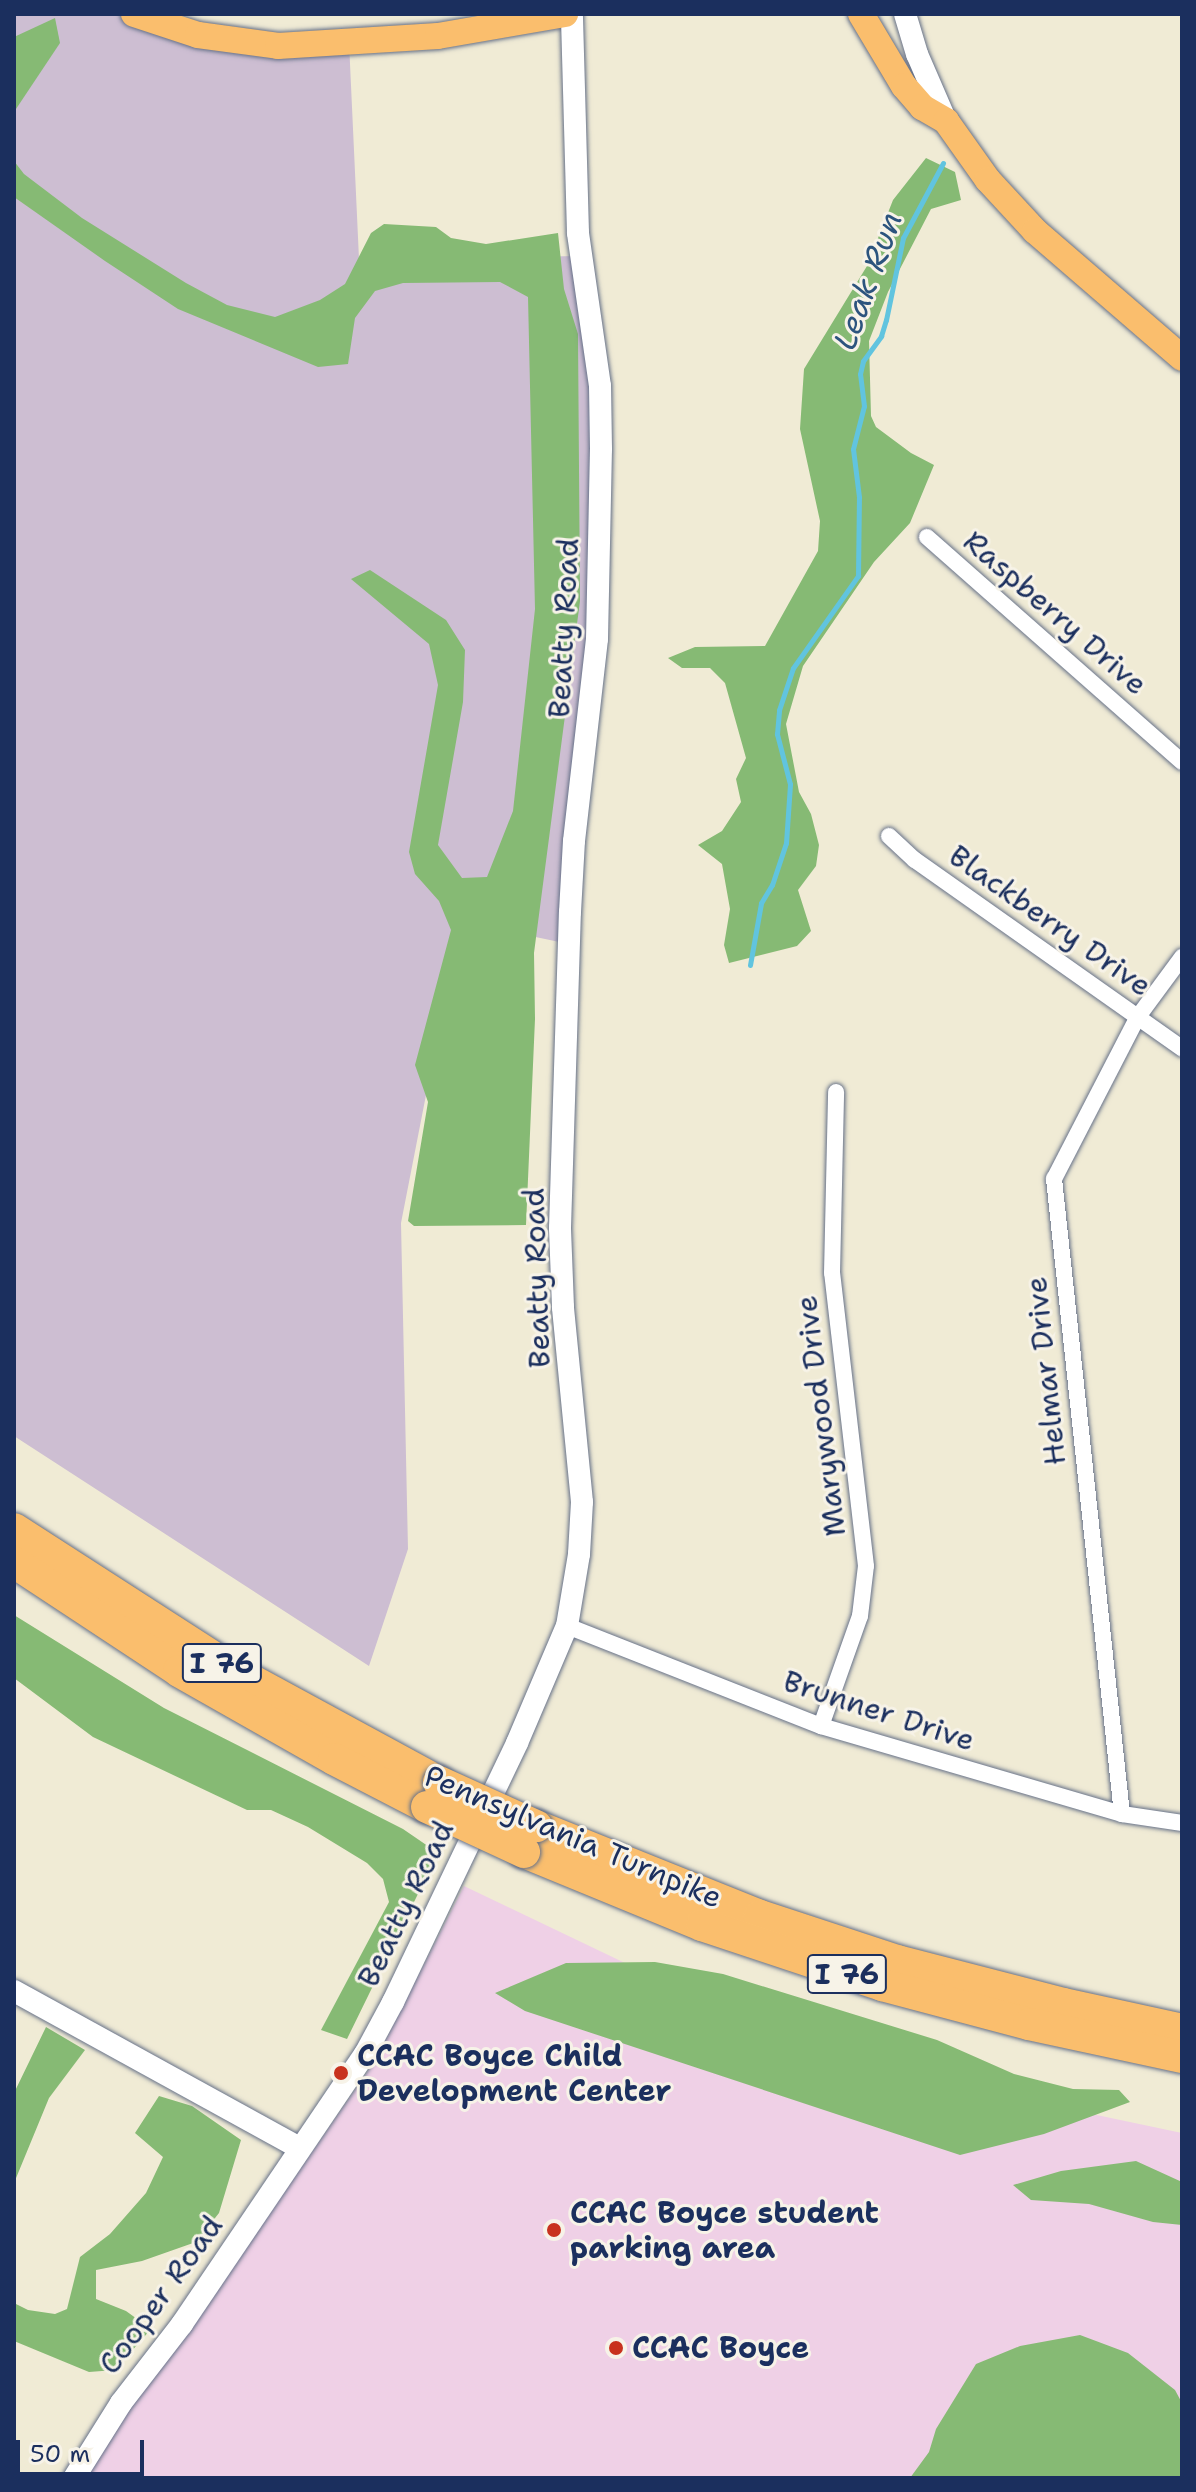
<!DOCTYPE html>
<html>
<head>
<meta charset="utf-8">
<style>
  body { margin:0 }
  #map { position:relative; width:1196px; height:2492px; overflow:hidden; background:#f0ebd5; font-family:"Shantell Sans",sans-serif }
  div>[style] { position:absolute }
  .built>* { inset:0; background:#efd0e6 }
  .industrial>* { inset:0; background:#cdbed2 }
  .forest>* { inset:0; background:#86ba74 }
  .stream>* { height:5px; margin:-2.5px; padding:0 2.5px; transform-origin:2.5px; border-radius:2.5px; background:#61c4df }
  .roads { filter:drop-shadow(0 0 2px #667188) drop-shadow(0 0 2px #667188) }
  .minor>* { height:16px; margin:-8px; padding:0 8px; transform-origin:8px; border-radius:8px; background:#fff }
  .tertiary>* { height:22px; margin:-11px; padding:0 11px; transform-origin:11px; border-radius:11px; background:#fff }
  .primary>* { height:26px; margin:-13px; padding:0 13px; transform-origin:13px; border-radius:13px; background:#fabe6d }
  .motorway>* { height:32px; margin:-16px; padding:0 16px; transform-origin:16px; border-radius:16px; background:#fabe6d }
  .bridges { filter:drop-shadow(0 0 2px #667188) drop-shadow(0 0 2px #667188) }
  .motorway-bridge>* { height:32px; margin:-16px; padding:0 16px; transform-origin:16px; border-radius:16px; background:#fabe6d }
  .dots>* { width:22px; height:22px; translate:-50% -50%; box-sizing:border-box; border:4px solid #f7f3e8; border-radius:50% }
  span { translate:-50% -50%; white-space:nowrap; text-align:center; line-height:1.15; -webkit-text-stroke:6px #f7f3e8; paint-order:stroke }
  .shield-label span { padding:2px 6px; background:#f7f3e8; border:2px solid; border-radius:6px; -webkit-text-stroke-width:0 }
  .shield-label { font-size:28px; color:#1b2f5e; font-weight:700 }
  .street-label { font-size:30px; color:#1b2f5e }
  .poi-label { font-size:30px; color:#1b2f5e; font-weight:700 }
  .left { translate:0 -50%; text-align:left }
  .water-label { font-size:32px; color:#2c547e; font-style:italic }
  .frame { position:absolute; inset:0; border:16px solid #1b2f5e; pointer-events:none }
  .scale { position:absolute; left:16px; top:2440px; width:128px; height:36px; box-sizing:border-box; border:4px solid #1b2f5e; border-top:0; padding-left:10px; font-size:24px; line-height:28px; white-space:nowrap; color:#1b2f5e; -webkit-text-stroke:6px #f7f3e8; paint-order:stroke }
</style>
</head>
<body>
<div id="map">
  <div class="built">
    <div style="clip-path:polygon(464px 1886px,719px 2008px,987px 2092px,1182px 2133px,1182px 2478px,85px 2478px,127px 2410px,187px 2333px,375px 2061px)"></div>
  </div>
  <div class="industrial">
    <div style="clip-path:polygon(14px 14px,134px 14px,349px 42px,359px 259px,582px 256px,600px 386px,569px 944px,460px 921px,401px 1223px,408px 1549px,369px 1666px,14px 1436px)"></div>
  </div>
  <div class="forest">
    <div style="clip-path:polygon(55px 18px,60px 43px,14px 112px,14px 37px)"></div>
    <div style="clip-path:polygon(926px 158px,955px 172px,961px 200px,931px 209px,888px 292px,869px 341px,871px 416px,876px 427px,911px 453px,934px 465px,910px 523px,874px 562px,803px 666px,786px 724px,799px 792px,811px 814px,819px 845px,816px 866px,798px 890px,811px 931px,797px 946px,729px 963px,724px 945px,730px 909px,722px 864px,698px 845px,722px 831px,741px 802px,736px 779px,746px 758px,725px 683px,710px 668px,682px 668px,668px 658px,695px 647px,765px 646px,818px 551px,820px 521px,800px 429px,804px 369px,867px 266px,893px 200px)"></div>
    <div style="clip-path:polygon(14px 161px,24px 174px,82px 218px,186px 283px,227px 305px,275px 317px,320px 300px,345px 284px,371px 233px,384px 224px,436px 227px,451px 238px,486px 244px,558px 233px,564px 289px,578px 334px,580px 601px,534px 953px,535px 1019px,526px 1225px,414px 1226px,408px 1221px,428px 1102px,415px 1065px,451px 930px,439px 901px,415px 874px,409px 852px,438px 685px,429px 644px,351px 579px,370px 570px,446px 620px,465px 650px,463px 702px,438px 845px,462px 878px,487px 877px,513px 811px,535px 609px,528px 297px,500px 282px,403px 283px,375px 291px,355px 318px,348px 364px,318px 367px,178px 309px,105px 261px,14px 197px)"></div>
    <div style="clip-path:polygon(14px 1615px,164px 1708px,403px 1829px,438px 1853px,347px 2039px,321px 2030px,389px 1902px,383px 1879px,367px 1863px,308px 1827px,271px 1810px,247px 1810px,93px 1737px,14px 1678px)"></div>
    <div style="clip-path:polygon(655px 1962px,723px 1974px,937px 2040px,1014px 2074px,1073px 2089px,1119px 2090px,1130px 2102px,1044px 2134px,960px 2155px,525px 2011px,495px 1993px,566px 1963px)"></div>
    <div style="clip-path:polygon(46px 2027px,85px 2050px,49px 2098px,14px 2183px,14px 2093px)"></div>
    <div style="clip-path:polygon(159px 2096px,192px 2106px,241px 2140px,219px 2213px,196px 2242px,142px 2261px,96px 2270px,96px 2299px,126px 2311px,151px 2329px,115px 2370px,89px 2372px,14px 2341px,14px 2303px,28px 2310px,55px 2314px,67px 2309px,80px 2257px,110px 2234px,146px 2193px,163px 2157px,135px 2133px)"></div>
    <div style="clip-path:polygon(1136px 2161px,1182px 2182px,1182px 2225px,1153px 2222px,1089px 2204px,1031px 2200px,1013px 2185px,1061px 2171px)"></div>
    <div style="clip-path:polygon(1080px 2335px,1128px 2353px,1175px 2390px,1182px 2403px,1182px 2478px,910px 2478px,929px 2452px,936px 2429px,976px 2364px,1020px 2346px)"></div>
  </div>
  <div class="stream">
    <div style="left:750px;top:965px;width:63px;rotate:-79.9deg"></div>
    <div style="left:761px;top:903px;width:21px;rotate:-59deg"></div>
    <div style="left:772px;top:885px;width:44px;rotate:-71.6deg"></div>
    <div style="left:786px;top:843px;width:59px;rotate:-86.1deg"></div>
    <div style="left:790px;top:784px;width:52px;rotate:-104.6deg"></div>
    <div style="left:777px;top:734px;width:24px;rotate:-85deg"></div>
    <div style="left:779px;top:710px;width:44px;rotate:-71.6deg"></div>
    <div style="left:793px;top:668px;width:113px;rotate:-54.8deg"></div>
    <div style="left:858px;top:576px;width:79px;rotate:-89.3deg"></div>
    <div style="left:859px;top:497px;width:48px;rotate:-97.1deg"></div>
    <div style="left:853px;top:449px;width:44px;rotate:-75.7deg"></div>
    <div style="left:864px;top:406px;width:32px;rotate:-97deg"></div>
    <div style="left:860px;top:374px;width:13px;rotate:-77deg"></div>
    <div style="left:863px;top:361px;width:31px;rotate:-54deg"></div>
    <div style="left:881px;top:336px;width:17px;rotate:-73deg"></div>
    <div style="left:886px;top:320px;width:84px;rotate:-78.3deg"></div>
    <div style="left:903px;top:238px;width:85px;rotate:-61.9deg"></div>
  </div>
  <div class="roads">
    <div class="minor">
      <div style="left:927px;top:537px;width:340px;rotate:41.4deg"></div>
      <div style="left:889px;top:836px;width:35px;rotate:43deg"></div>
      <div style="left:915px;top:860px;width:327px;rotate:35.2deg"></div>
      <div style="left:567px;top:1626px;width:273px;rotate:21.5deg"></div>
      <div style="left:821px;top:1726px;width:314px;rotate:16.3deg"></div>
      <div style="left:1122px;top:1814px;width:61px;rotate:8.5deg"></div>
      <div style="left:821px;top:1726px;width:117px;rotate:-70.5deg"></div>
      <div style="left:860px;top:1616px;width:50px;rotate:-83.2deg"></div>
      <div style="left:866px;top:1566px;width:295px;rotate:-96.6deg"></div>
      <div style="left:832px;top:1273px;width:181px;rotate:-88.7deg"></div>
      <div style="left:1122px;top:1814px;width:639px;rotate:-96.11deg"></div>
      <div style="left:1054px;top:1179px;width:181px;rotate:-62.7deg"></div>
      <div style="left:1137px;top:1018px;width:76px;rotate:-53.6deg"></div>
    </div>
    <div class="tertiary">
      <div style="left:905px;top:14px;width:42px;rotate:73.3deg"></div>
      <div style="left:917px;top:54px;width:73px;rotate:66.6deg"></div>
      <div style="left:14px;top:1991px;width:326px;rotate:28.8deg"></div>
      <div style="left:74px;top:2478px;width:89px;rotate:-57.9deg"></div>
      <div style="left:121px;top:2403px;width:100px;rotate:-52.3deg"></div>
      <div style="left:182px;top:2324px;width:326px;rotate:-55.9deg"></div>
      <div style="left:365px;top:2054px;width:59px;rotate:-61.7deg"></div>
      <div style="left:393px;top:2002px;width:287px;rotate:-64.4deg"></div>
      <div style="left:517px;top:1743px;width:127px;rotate:-66.9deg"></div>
      <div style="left:567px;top:1626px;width:73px;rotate:-80.5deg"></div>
      <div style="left:579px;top:1554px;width:52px;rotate:-86.7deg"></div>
      <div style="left:582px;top:1502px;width:196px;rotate:-95.6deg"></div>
      <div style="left:563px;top:1307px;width:79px;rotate:-92.2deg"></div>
      <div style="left:560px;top:1228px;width:316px;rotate:-88.2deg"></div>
      <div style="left:570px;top:912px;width:71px;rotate:-86.8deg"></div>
      <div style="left:574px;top:841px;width:203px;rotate:-83.5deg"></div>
      <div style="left:597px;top:639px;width:190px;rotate:-88.8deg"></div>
      <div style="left:601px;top:449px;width:63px;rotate:-90.9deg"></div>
      <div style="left:600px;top:386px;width:155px;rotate:-98.2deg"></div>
      <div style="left:578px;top:233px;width:219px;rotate:-91.6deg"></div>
    </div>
    <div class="primary">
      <div style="left:134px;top:14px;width:67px;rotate:18.2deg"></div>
      <div style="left:198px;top:35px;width:81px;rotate:7.8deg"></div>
      <div style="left:278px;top:46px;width:160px;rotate:-3.6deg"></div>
      <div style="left:438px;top:36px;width:129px;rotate:-9.8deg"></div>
      <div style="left:861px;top:14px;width:84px;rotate:59.2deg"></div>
      <div style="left:904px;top:86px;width:28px;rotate:49deg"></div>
      <div style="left:922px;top:107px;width:28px;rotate:30deg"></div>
      <div style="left:946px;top:121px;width:72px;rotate:54.6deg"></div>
      <div style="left:988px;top:180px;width:69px;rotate:47.3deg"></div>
      <div style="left:1035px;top:231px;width:194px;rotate:40.8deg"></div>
    </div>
    <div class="motorway">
      <div style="left:14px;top:1529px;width:264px;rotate:32.8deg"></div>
      <div style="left:236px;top:1672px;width:231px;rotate:28.5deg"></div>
      <div style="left:14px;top:1562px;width:198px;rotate:33.4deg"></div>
      <div style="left:179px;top:1671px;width:178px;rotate:29.6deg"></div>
      <div style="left:334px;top:1759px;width:105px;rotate:27.3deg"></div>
      <div style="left:536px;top:1826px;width:241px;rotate:21.9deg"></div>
      <div style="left:760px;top:1916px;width:144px;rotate:18.2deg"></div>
      <div style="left:897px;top:1961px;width:171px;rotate:14.5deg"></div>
      <div style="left:1063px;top:2004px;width:122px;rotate:12.3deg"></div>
      <div style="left:524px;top:1852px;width:192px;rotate:22.3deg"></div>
      <div style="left:702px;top:1925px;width:190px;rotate:18.4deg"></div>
      <div style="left:882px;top:1985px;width:152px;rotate:14.9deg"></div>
      <div style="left:1029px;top:2024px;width:157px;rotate:12.2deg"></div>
    </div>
  </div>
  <div class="bridges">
    <div class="motorway-bridge">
      <div style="left:439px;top:1782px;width:107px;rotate:24.4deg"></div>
      <div style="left:427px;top:1807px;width:107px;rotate:24.9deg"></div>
    </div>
  </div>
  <div class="dots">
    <div style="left:341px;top:2073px;background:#c8321e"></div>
    <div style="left:554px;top:2230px;background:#c8321e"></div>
    <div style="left:616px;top:2348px;background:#c8321e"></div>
  </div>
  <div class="shield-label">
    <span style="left:222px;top:1663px">I 76</span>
    <span style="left:847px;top:1974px">I 76</span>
  </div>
  <div class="street-label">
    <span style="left:1055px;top:613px;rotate:41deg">Raspberry Drive</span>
    <span style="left:564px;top:628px;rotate:-87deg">Beatty Road</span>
    <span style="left:1050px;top:921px;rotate:35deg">Blackberry Drive</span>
    <span style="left:537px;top:1278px;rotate:-92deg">Beatty Road</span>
    <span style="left:1046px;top:1371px;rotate:-96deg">Helmar Drive</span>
    <span style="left:821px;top:1416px;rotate:-97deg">Marywood Drive</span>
    <span style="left:879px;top:1711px;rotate:18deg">Brunner Drive</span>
    <span style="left:573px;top:1837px;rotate:23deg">Pennsylvania Turnpike</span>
    <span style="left:406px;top:1904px;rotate:-64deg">Beatty Road</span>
    <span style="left:161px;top:2295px;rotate:-54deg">Cooper Road</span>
  </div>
  <div class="poi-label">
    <span class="left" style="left:357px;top:2073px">CCAC Boyce Child<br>Development Center</span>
    <span class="left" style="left:570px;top:2230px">CCAC Boyce student<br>parking area</span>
    <span class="left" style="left:632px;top:2348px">CCAC Boyce</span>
  </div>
  <div class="water-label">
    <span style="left:868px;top:281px;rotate:-70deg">Leak Run</span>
  </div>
  <div class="frame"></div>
  <div class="scale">50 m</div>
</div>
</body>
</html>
